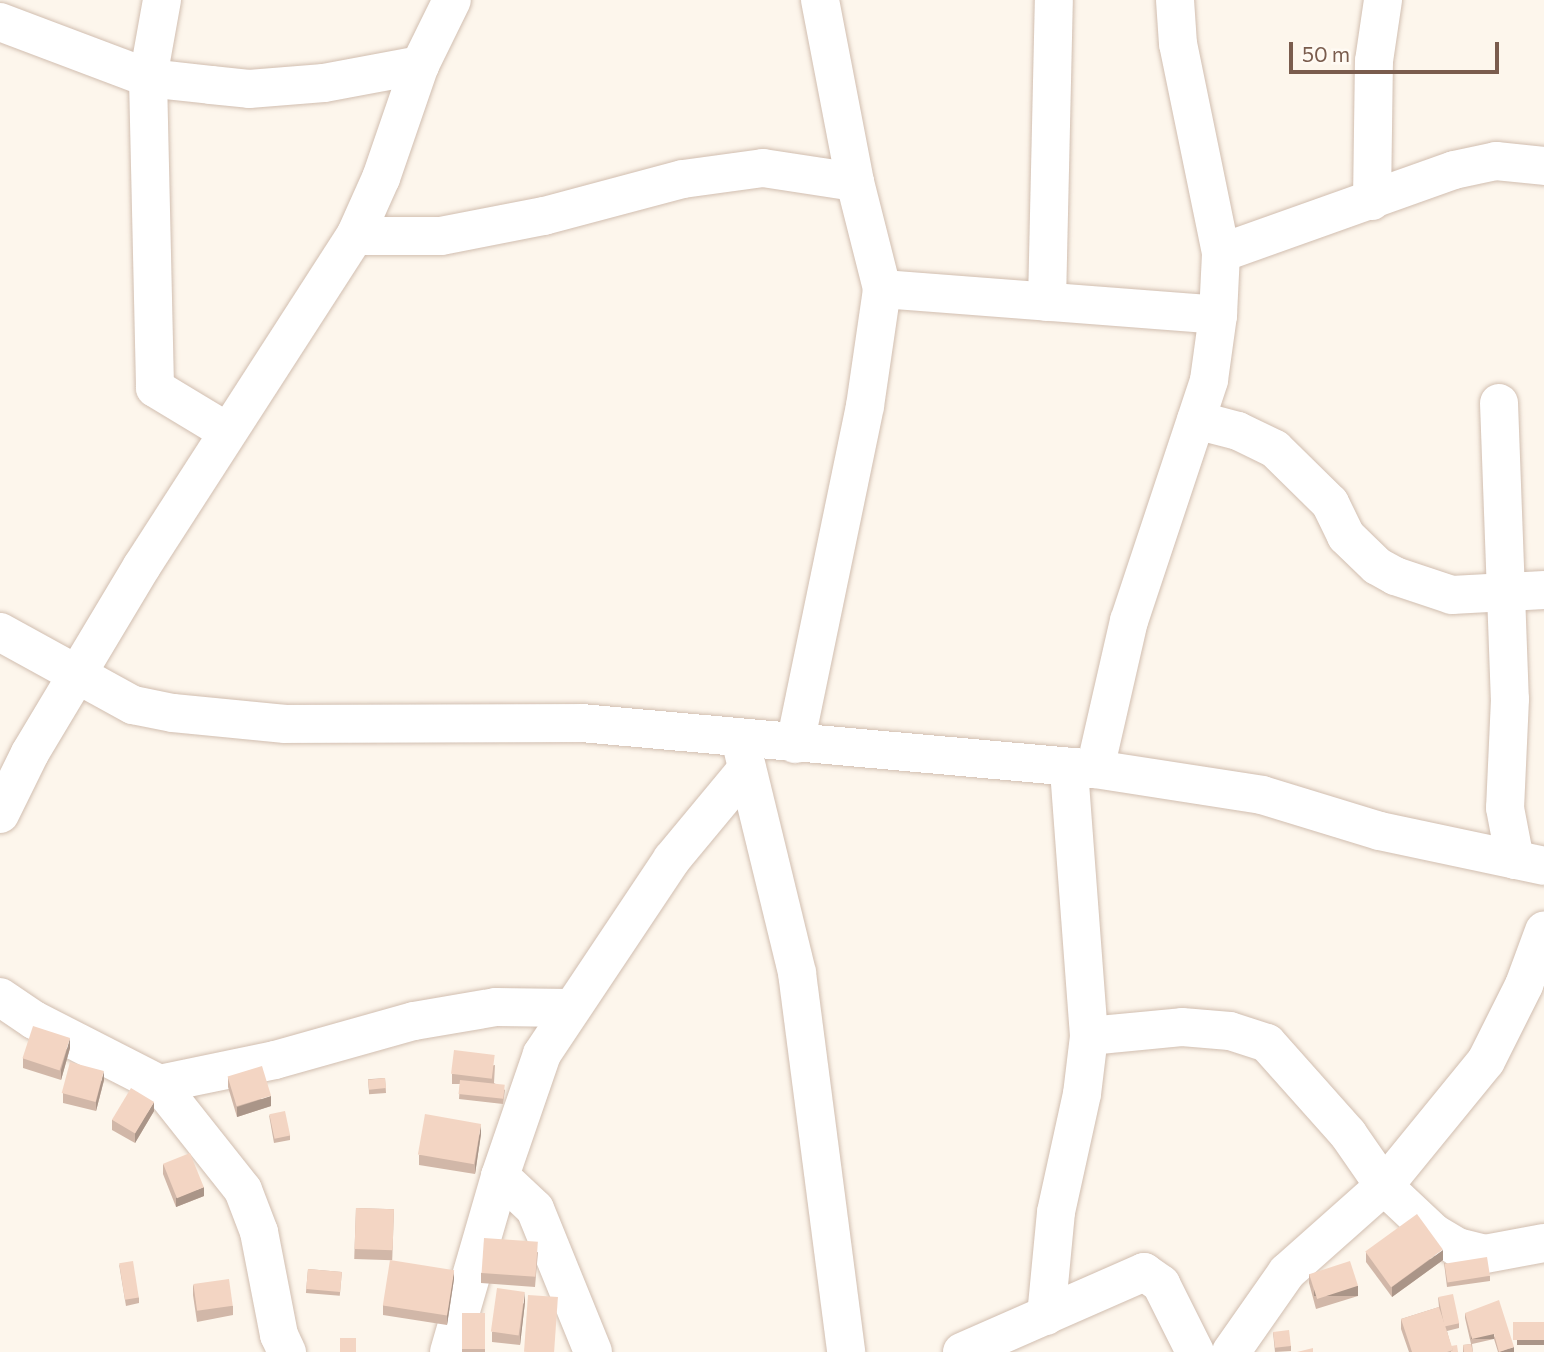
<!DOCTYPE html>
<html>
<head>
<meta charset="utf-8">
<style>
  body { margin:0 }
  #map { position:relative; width:1544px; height:1352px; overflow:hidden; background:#fdf6ec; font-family:Commissioner,sans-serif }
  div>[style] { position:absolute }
  .roads { filter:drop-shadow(0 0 2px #d1beb0) drop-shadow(0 0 2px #d1beb0) }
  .minor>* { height:38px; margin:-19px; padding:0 19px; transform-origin:19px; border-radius:19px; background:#fff }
  .wall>* { inset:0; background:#d1b7a8; transform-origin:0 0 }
  .shaded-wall>* { inset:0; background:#aa9588; transform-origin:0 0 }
  .building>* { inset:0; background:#f3d5c3; transform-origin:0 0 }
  span { translate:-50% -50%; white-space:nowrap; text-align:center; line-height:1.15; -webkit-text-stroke:7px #fffaf3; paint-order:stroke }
  .scale { position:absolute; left:1289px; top:42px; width:210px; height:32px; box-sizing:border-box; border:4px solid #7a5c4d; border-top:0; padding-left:9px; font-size:21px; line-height:24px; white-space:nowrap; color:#7a5c4d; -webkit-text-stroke:5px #fffaf3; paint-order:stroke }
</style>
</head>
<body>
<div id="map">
  <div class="roads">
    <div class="minor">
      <div style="left:162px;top:0;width:79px;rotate:100.2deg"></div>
      <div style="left:148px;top:78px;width:310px;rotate:88.7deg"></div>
      <div style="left:155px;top:388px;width:83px;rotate:31.2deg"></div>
      <div style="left:820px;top:0;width:185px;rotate:79.1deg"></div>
      <div style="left:855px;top:182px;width:110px;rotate:75.8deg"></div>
      <div style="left:0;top:22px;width:158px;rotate:20.7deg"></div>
      <div style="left:148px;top:78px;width:63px;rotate:6.3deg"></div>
      <div style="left:211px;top:85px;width:38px;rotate:6deg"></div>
      <div style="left:249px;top:89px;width:75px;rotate:-4.6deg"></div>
      <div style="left:324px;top:83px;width:98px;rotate:-10.6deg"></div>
      <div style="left:1372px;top:201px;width:140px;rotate:-89.2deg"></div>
      <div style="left:1374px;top:61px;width:62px;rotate:-81.6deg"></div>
      <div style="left:355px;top:236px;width:86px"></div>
      <div style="left:441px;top:236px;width:105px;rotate:-11deg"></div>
      <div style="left:544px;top:216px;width:144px;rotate:-14.9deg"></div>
      <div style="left:683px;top:179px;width:81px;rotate:-7.8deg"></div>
      <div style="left:763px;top:168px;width:93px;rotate:8.7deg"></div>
      <div style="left:1221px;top:253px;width:247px;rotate:-19.6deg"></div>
      <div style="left:1454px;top:170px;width:43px;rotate:-12.1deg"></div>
      <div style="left:1496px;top:161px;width:48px;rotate:5.9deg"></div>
      <div style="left:1047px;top:302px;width:302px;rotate:-88.7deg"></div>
      <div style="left:1499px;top:403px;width:296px;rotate:87.9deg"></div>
      <div style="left:1510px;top:699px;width:109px;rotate:92.6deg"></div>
      <div style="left:1505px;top:808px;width:53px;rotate:79.1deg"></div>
      <div style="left:1196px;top:420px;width:43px;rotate:14.7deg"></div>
      <div style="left:1238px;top:431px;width:41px;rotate:25.9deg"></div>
      <div style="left:1275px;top:449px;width:77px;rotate:44.5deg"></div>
      <div style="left:1330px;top:503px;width:37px;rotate:64deg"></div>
      <div style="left:1346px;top:536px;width:43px;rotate:44.1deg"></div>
      <div style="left:1377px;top:566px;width:21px;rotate:29deg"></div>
      <div style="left:1395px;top:576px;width:60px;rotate:18.4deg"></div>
      <div style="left:1452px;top:595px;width:92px;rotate:-3.1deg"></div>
      <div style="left:0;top:632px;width:152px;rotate:28.8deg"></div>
      <div style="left:133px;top:705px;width:41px;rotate:11.3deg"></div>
      <div style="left:173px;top:713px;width:113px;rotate:5.6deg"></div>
      <div style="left:285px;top:724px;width:296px;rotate:-0.2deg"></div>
      <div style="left:581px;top:723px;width:516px;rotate:5.11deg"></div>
      <div style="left:1095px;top:769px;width:169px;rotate:8.8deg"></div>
      <div style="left:1262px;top:795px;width:123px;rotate:17deg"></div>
      <div style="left:1380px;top:831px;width:168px;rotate:12deg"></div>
      <div style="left:795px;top:744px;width:345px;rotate:-78.3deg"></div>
      <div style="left:865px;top:406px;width:118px;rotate:-81.7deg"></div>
      <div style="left:882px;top:289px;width:337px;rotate:4.4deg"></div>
      <div style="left:743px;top:751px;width:228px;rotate:76.3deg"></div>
      <div style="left:797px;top:973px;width:382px;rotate:82.6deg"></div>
      <div style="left:1095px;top:769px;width:152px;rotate:-77.1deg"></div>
      <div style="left:1129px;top:621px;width:254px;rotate:-71.6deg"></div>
      <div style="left:1209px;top:380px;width:66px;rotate:-82.1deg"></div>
      <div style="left:1218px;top:315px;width:62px;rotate:-87.2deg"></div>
      <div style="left:1221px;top:253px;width:213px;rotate:-101.6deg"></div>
      <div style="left:1178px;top:44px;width:44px;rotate:-93.9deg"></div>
      <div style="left:0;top:814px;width:68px;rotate:-63.8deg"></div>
      <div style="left:30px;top:753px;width:218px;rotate:-59.1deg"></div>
      <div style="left:142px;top:566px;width:393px;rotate:-57.2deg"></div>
      <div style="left:355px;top:236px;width:64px;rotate:-65.9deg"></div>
      <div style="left:381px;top:178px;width:120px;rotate:-71deg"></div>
      <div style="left:420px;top:65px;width:72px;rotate:-63.8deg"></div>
      <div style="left:0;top:997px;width:41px;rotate:34.1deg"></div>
      <div style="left:34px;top:1020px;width:140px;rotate:27.1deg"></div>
      <div style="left:159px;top:1084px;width:118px;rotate:-11.7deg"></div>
      <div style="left:275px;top:1060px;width:144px;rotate:-15.7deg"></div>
      <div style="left:414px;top:1021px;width:83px;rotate:-9.7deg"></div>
      <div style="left:496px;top:1007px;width:73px;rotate:0.8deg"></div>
      <div style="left:1089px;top:1036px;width:93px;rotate:-5.5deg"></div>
      <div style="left:1182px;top:1027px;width:48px;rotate:4.8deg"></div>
      <div style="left:1230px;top:1031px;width:39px;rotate:18deg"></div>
      <div style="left:1267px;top:1043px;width:122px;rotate:48.3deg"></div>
      <div style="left:1348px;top:1134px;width:63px;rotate:55.3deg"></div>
      <div style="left:1384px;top:1186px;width:69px;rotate:43.2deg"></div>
      <div style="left:1434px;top:1233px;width:27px;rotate:31deg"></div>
      <div style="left:1457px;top:1247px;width:29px;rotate:14deg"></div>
      <div style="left:1485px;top:1254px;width:60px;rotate:-10.6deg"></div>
      <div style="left:159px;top:1084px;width:135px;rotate:51.6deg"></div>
      <div style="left:243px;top:1190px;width:45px;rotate:69.1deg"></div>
      <div style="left:259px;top:1232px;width:105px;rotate:79deg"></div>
      <div style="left:279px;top:1335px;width:19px;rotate:65deg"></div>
      <div style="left:500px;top:1176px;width:48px;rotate:43.3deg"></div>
      <div style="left:535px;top:1209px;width:154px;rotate:67.9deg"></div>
      <div style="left:1046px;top:1316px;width:104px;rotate:-84.5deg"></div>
      <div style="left:1056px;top:1212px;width:121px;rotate:-77.6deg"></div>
      <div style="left:1082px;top:1094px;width:58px;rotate:-83.1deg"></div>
      <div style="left:1089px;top:1036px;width:270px;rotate:-94.3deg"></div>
      <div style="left:449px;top:1352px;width:183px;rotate:-73.8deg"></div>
      <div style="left:500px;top:1176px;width:129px;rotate:-71deg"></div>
      <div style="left:542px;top:1054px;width:234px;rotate:-56.3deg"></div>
      <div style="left:672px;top:859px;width:114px;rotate:-50.3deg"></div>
      <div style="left:962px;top:1352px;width:199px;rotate:-23.7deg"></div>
      <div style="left:1144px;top:1272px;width:21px;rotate:35deg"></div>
      <div style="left:1161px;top:1284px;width:76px;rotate:63.4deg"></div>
      <div style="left:1231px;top:1352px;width:98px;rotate:-55deg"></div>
      <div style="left:1287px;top:1272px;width:130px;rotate:-41.6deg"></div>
      <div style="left:1384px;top:1186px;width:161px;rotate:-50.8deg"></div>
      <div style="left:1486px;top:1061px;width:85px;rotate:-63.4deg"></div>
      <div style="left:1524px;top:985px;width:58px;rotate:-69.7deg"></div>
    </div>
  </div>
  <div class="wall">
    <div style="clip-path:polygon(70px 1048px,61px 1080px,23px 1068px,23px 1058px)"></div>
    <div style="clip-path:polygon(495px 1065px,494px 1083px,505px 1090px,503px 1104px,459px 1099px,460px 1084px,452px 1084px,452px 1074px)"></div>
    <div style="clip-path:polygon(228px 1077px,271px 1106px,237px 1117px,228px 1087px)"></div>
    <div style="left:385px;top:1078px;width:15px;height:17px;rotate:86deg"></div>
    <div style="clip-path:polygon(104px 1080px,96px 1111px,63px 1103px,63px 1093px)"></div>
    <div style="clip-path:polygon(154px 1111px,135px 1143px,112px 1130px,112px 1120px)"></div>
    <div style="clip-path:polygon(269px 1115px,290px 1135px,290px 1140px,274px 1143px)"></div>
    <div style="clip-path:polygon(481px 1134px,475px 1174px,419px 1165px,419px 1155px)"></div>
    <div style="clip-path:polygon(163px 1164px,204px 1196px,176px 1207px,163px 1174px)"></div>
    <div style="left:356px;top:1208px;width:38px;height:51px;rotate:2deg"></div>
    <div style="clip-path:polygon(538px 1252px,535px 1287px,481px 1283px,481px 1273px)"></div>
    <div style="clip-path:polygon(1366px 1252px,1443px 1260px,1392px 1297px,1366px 1262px)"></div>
    <div style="clip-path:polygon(1444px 1263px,1490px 1276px,1490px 1281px,1447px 1287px)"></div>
    <div style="clip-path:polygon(119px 1264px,139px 1298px,139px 1303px,126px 1306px)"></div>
    <div style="left:308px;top:1269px;width:34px;height:24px;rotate:5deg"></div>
    <div style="clip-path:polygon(1309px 1274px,1358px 1296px,1316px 1309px,1309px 1283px)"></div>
    <div style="clip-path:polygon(454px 1279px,447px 1325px,383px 1315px,383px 1305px)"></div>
    <div style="clip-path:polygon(193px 1285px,233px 1306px,233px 1315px,197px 1322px,193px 1295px)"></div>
    <div style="clip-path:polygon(1438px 1297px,1459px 1323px,1459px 1328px,1447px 1331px,1451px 1346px,1458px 1352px,1409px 1352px,1401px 1329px,1401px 1319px,1439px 1307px)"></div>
    <div style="clip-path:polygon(525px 1302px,520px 1345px,492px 1342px,492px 1332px)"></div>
    <div style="left:462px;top:1313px;width:23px;height:39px"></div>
    <div style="clip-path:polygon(1465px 1313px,1514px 1352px,1498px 1352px,1494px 1339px,1472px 1344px,1473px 1352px,1463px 1352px,1463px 1345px,1471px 1344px,1465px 1318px)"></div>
    <div style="clip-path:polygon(1273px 1332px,1291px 1346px,1291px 1351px,1275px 1352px)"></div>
  </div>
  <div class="shaded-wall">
    <div style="clip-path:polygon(70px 1038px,70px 1048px,61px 1080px,61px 1070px)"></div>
    <div style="clip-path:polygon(104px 1071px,104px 1080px,96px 1111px,96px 1102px)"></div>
    <div style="clip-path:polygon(271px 1096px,271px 1106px,237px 1117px,237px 1107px)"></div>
    <div style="clip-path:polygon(154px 1102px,154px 1111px,135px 1143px,135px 1133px)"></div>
    <div style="clip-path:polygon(481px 1124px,481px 1134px,475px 1174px,475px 1164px)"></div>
    <div style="clip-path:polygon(204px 1187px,204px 1196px,176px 1207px,176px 1198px)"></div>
    <div style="clip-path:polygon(1443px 1250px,1443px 1260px,1392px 1297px,1392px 1287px)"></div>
    <div style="clip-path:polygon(454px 1270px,454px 1279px,447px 1325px,447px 1315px)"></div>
    <div style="left:1358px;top:1286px;width:10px;height:44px;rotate:90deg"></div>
    <div style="clip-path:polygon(525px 1292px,525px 1302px,520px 1345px,520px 1335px)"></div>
    <div style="left:1494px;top:1334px;width:5px;height:23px;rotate:90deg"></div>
    <div style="left:1544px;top:1340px;width:5px;height:27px;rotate:90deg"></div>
    <div style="clip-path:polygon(1514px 1347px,1514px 1352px,1499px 1352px)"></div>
  </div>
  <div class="building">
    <div style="left:33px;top:1026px;width:39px;height:34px;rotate:18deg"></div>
    <div style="left:454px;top:1050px;width:41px;height:24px;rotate:7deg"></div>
    <div style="left:70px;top:1062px;width:35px;height:32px;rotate:15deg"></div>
    <div style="left:262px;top:1066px;width:31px;height:36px;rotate:73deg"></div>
    <div style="left:385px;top:1078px;width:10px;height:17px;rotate:84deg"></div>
    <div style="left:460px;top:1080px;width:45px;height:14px;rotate:6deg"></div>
    <div style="left:131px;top:1088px;width:27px;height:37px;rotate:31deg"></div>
    <div style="left:285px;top:1111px;width:25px;height:16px;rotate:78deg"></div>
    <div style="left:425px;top:1114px;width:57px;height:41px;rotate:10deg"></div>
    <div style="left:190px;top:1153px;width:37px;height:29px;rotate:68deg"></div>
    <div style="left:356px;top:1208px;width:38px;height:41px;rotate:2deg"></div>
    <div style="left:1417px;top:1214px;width:44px;height:64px;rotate:54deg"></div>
    <div style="left:484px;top:1238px;width:54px;height:35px;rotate:4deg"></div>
    <div style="left:1487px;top:1257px;width:19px;height:43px;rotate:81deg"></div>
    <div style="left:390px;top:1260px;width:65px;height:46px;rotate:9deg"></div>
    <div style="left:133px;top:1261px;width:37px;height:14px;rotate:81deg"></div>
    <div style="left:1350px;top:1261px;width:26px;height:43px;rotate:72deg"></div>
    <div style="left:308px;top:1269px;width:34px;height:20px;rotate:5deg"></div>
    <div style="left:229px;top:1279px;width:27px;height:36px;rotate:82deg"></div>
    <div style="left:497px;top:1288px;width:28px;height:44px;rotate:8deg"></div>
    <div style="left:1453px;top:1294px;width:30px;height:15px;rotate:78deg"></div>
    <div style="left:528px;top:1295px;width:30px;height:57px;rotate:4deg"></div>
    <div style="clip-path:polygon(1499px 1300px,1514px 1347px,1499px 1352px,1494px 1334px,1472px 1339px,1465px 1313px)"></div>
    <div style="clip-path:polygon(1439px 1307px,1453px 1350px,1447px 1352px,1412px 1352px,1401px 1319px)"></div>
    <div style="left:462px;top:1313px;width:23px;height:36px"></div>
    <div style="left:1544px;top:1322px;width:18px;height:31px;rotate:90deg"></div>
    <div style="left:1289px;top:1330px;width:16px;height:16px;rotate:83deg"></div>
    <div style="left:340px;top:1338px;width:16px;height:14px"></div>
    <div style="clip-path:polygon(1471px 1344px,1473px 1352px,1464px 1352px,1463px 1345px)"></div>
    <div style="clip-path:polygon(1457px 1345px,1458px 1352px,1451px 1352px,1451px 1351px,1453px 1350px,1451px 1346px)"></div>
    <div style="clip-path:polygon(1313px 1348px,1313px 1352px,1297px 1352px)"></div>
  </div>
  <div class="scale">50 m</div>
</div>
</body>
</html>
